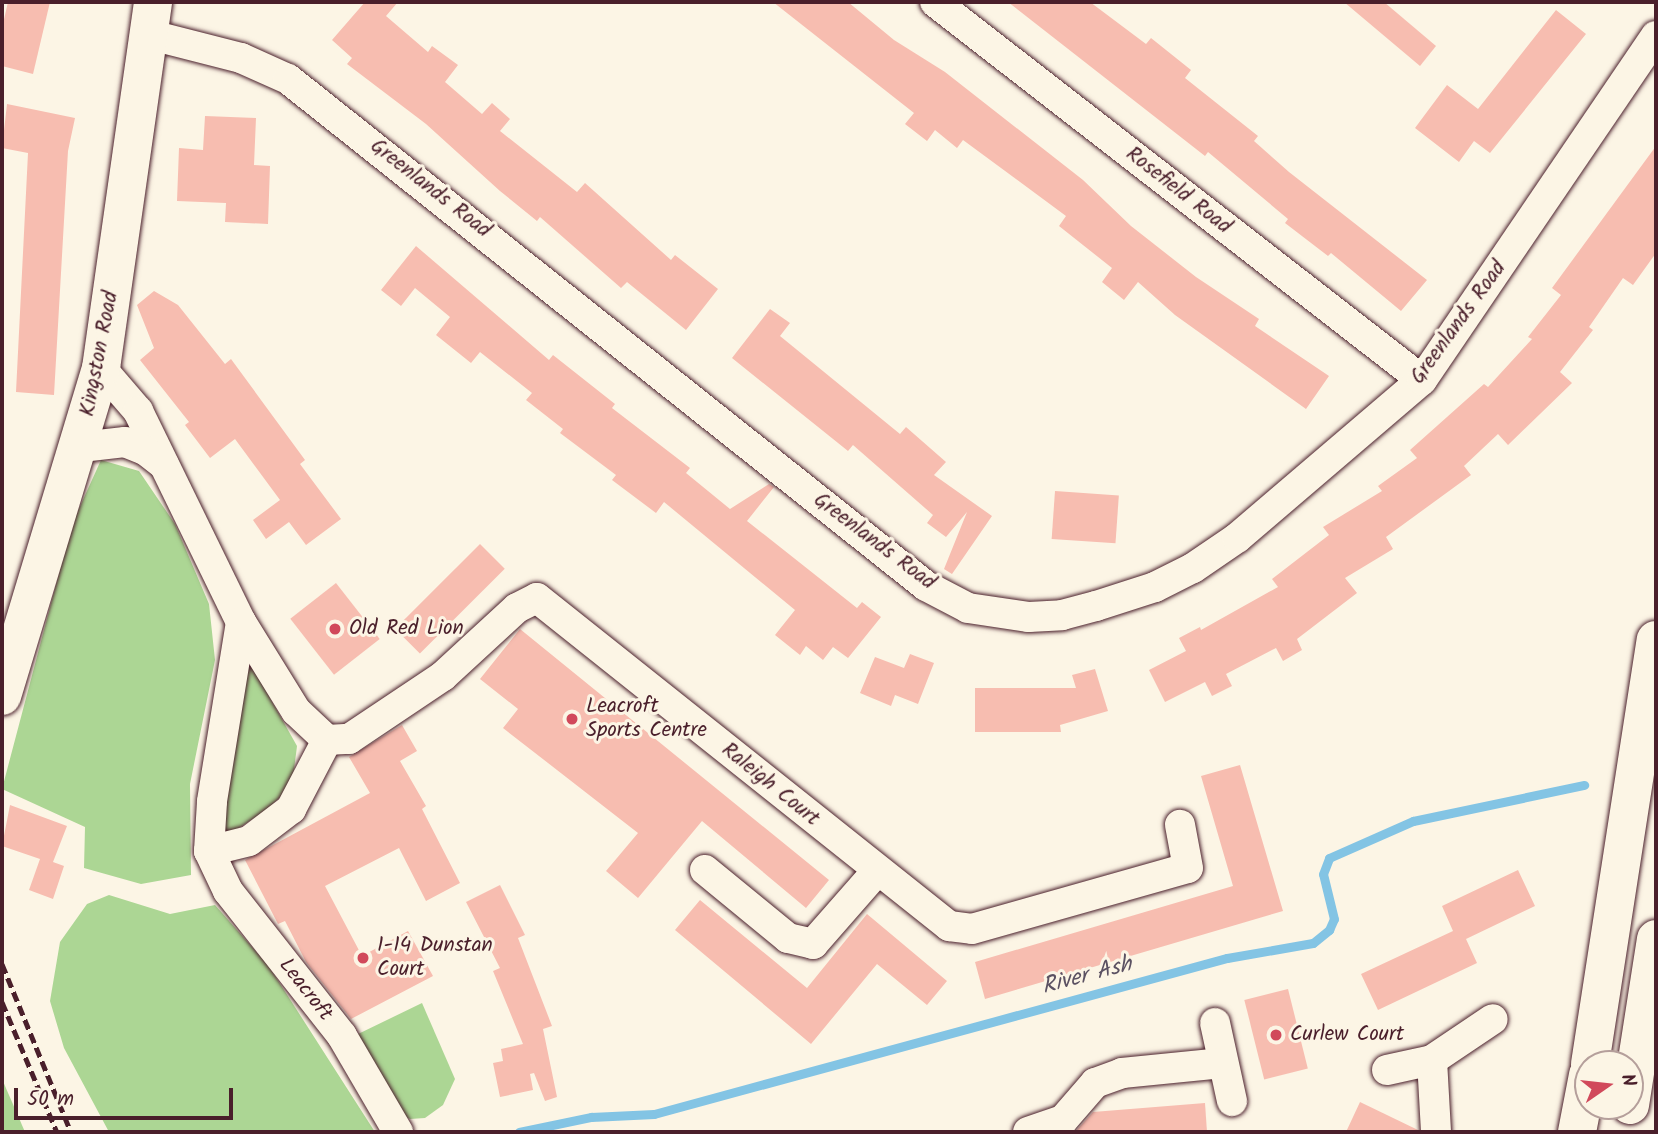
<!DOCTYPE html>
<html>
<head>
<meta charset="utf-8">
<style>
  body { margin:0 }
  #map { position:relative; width:1658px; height:1134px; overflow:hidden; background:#fcf5e5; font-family:Kalam,sans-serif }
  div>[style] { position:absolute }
  .green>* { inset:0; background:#acd694 }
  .stream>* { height:9px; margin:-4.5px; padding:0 4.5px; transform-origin:4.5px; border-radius:4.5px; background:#83c4e4 }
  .building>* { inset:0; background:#f7bdb0; transform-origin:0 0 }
  .roads { filter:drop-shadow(0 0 2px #4a1f2b) drop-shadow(0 0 2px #4a1f2b) }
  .street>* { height:30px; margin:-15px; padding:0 15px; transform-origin:15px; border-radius:15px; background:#fcf5e5 }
  .secondary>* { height:38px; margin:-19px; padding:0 19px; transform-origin:19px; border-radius:19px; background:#fcf5e5 }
  .highway>* { height:38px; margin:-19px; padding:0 19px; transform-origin:19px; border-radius:19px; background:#fcf5e5 }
  .rail>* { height:5px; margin-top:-2.5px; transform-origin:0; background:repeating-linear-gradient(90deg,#4a1f2b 0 10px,transparent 0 15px) }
  .dots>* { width:19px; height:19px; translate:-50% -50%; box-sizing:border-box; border:4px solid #fcf5e5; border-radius:50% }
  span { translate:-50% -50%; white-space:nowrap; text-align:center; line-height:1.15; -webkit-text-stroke:6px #fcf5e5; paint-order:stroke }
  .street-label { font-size:21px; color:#4a1f2b }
  .poi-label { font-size:21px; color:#4a1f2b }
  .left { translate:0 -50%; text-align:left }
  .water-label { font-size:23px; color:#5b5162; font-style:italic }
  .frame { position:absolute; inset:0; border:4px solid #4a1f2b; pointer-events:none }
  .north { position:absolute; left:1574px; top:1050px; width:70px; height:70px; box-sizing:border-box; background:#fcf5e5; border:2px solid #b59f9b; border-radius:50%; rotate:76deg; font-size:19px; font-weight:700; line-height:28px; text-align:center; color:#4a1f2b }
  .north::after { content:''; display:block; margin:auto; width:24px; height:32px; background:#d1495b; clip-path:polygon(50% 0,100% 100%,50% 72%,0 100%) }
  .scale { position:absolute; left:14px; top:1088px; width:219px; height:32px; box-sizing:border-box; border:4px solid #4a1f2b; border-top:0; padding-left:9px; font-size:21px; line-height:24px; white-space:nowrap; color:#4a1f2b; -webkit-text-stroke:5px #fcf5e5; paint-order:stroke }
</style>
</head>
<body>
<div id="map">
  <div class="green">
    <div style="clip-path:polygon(101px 460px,139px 471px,175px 524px,209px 604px,215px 660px,190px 784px,191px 875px,141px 884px,84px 868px,85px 827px,2px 789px,72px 524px)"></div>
    <div style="clip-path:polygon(252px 666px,297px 746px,292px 785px,268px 809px,225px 837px,222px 787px,240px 675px)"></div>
    <div style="clip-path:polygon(109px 895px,170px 914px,215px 905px,268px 965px,375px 1132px,109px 1132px,64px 1048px,50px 1001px,60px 942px,87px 904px)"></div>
    <div style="clip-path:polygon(422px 1003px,455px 1079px,443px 1105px,425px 1118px,410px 1119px,396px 1112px,356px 1035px)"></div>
    <div style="clip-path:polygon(2px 1079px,25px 1132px,2px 1132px)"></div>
  </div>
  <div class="stream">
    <div style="left:519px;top:1132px;width:74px;rotate:-11.8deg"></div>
    <div style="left:591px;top:1117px;width:63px;rotate:-2.7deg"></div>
    <div style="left:654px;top:1114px;width:594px;rotate:-15.23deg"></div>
    <div style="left:1227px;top:958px;width:87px;rotate:-9.9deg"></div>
    <div style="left:1313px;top:943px;width:21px;rotate:-39deg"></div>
    <div style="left:1329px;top:930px;width:12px;rotate:-66deg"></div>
    <div style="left:1334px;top:919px;width:46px;rotate:-103.7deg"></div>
    <div style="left:1323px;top:874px;width:17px;rotate:-69deg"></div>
    <div style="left:1329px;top:858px;width:92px;rotate:-23.8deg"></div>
    <div style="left:1413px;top:821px;width:175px;rotate:-11.9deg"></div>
  </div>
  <div class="building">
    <div style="clip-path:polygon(8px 2px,50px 2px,33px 74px,2px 66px,2px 28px)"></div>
    <div style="clip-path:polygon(365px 2px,398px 2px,386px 16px,428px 52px,432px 46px,458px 65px,445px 82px,482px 114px,492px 103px,510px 119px,500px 131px,577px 192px,585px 183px,671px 260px,675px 255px,718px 289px,686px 330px,627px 282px,621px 288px,540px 217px,537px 221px,500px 191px,426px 124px,347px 64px,352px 58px,332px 40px)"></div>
    <div style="clip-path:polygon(773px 2px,848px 2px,894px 40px,945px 72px,1083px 180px,1131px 226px,1196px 277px,1259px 319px,1255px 326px,1329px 376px,1306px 409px,1175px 315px,1138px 282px,1124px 300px,1102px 282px,1112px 268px,1059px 226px,1066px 216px,963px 140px,957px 148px,935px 130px,927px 141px,905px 124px,914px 113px)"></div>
    <div style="clip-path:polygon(1008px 2px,1090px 2px,1146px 44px,1151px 38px,1191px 70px,1185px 78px,1258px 136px,1254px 141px,1289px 172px,1427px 280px,1401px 311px,1331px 253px,1328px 256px,1285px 223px,1288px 219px,1208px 152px,1205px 156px)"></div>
    <div style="clip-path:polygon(1344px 2px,1384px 2px,1436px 46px,1420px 66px)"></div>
    <div style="clip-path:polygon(1556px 10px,1586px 34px,1490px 153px,1474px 141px,1459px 162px,1415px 128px,1447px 85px,1478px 109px)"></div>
    <div style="clip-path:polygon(7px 104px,75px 118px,68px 151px,54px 395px,16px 392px,28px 153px,2px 148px)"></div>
    <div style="clip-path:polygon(205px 116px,256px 118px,254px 165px,270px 166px,268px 224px,225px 222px,226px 203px,177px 201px,179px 148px,203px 150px)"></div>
    <div style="clip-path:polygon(1656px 146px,1656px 253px,1633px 285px,1623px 278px,1589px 327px,1593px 330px,1560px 372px,1572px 383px,1508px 445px,1498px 434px,1464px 466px,1471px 475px,1386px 537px,1393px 549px,1345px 578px,1357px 593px,1297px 639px,1302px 650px,1283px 661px,1276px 648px,1226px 674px,1232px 686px,1212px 696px,1205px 682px,1165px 702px,1149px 670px,1186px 651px,1179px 638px,1200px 627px,1201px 630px,1278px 587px,1272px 579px,1329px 535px,1323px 527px,1382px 491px,1378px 486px,1417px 458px,1410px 450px,1484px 384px,1488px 387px,1532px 339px,1528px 337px,1561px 295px,1552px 288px)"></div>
    <div style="clip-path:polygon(416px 246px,549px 360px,553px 355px,615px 404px,612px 408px,690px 468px,686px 473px,730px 509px,769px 484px,774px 487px,747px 521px,857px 608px,862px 602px,881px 617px,848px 658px,833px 647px,823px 660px,806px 646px,800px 655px,775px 635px,795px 610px,664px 502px,656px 513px,612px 480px,616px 475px,560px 433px,563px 429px,526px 400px,532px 393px,480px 352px,471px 363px,436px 335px,450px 317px,415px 288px,401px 306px,381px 290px)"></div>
    <div style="clip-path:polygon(154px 291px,178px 305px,225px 364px,231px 359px,305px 460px,300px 464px,341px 519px,306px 545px,289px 522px,266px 539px,253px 520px,280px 500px,235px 439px,210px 458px,185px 425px,189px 422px,140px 360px,154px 348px,137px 305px)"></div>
    <div style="clip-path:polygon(770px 309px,790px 323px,780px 336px,900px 434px,906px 427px,946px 462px,934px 475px,992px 516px,952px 574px,944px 569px,967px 512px,946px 537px,927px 523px,933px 515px,853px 445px,848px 451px,732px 358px)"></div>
    <div style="left:1055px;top:491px;width:64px;height:48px;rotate:4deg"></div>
    <div style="left:480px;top:544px;width:35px;height:120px;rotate:45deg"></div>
    <div style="left:336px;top:583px;width:71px;height:58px;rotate:52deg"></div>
    <div style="clip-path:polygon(520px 629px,829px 880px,806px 908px,702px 821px,638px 898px,606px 871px,638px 833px,503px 728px,518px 709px,480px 679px)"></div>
    <div style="clip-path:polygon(910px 654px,934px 663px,918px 704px,895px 695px,891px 706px,860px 693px,875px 657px,904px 668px)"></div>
    <div style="clip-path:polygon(1095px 669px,1108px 711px,1060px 725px,1061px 732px,975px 732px,975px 688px,1076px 688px,1072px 675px)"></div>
    <div style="clip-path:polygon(402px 725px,417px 751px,400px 761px,426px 806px,422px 809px,460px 883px,426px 901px,399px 848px,325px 886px,362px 956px,408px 931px,433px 976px,351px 1019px,306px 962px,285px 921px,278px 924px,245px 860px,370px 793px,349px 757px)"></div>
    <div style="clip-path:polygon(1240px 765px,1283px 911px,985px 999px,975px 962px,1233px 886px,1201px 776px)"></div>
    <div style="clip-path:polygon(10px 805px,67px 826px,53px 862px,64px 866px,53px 899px,29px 890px,40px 859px,2px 846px)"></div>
    <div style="clip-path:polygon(1518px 870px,1535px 906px,1466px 939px,1477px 963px,1378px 1010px,1361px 974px,1453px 931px,1442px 906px)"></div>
    <div style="clip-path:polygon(500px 885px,525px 935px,518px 938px,552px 1026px,543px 1029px,557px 1097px,545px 1101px,534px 1073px,530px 1074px,533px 1090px,500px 1097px,493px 1063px,503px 1061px,501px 1049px,523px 1044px,493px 971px,500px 968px,466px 902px)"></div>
    <div style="clip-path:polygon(700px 900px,807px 988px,867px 914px,947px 981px,927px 1005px,877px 964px,811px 1044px,675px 930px)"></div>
    <div style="left:1288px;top:989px;width:82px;height:45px;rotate:76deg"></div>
    <div style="clip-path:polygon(1360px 1102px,1418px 1130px,1418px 1132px,1346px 1132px)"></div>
    <div style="clip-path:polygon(1205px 1103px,1207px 1132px,1075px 1132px,1093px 1112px)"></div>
  </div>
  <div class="roads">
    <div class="street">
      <div style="left:935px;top:2px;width:616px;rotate:37.82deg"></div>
      <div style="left:147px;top:34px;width:97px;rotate:14.3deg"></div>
      <div style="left:241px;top:58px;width:51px;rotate:24.1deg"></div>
      <div style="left:288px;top:79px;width:815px;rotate:38.47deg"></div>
      <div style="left:926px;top:586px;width:47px;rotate:27.6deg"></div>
      <div style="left:968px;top:608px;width:62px;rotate:8.4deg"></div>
      <div style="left:1029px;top:617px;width:33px;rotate:-3deg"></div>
      <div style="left:1062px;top:615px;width:35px;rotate:-15deg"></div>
      <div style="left:1096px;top:606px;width:62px;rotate:-17.9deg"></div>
      <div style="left:1155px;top:587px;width:42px;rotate:-26.6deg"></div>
      <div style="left:1193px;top:568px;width:53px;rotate:-34.3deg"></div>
      <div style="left:1237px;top:538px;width:243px;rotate:-40.5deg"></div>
      <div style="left:1422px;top:380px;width:416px;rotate:-55.8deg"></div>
      <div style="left:101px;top:368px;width:57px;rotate:49.3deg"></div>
      <div style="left:138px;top:411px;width:235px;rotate:64deg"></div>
      <div style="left:241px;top:622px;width:182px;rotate:99.2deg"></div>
      <div style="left:212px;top:802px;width:49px;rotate:93.5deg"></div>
      <div style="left:209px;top:851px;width:44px;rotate:64.6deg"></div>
      <div style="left:228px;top:891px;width:184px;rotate:51.8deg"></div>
      <div style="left:342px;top:1036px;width:111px;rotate:59.7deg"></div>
      <div style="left:81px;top:447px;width:44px;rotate:-6.5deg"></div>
      <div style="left:125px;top:442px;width:22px;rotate:22deg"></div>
      <div style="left:145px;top:450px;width:24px;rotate:38deg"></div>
      <div style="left:327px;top:740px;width:22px;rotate:-3deg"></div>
      <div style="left:349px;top:739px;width:113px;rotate:-33.8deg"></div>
      <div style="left:443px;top:676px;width:100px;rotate:-42.6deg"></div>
      <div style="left:517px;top:608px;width:22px;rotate:-27deg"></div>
      <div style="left:537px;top:598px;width:527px;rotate:38.52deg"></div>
      <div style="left:949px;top:926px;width:23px;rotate:7deg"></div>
      <div style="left:972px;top:929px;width:224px;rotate:-15.8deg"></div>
      <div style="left:1188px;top:868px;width:44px;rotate:-100.5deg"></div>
      <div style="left:209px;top:851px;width:41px;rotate:-14deg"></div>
      <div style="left:249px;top:841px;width:53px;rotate:-37.3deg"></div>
      <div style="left:291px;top:809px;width:78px;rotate:-62.4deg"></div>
      <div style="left:327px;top:740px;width:42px;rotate:-136.9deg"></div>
      <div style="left:296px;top:711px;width:105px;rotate:-121.7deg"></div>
      <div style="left:705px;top:870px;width:107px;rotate:39.3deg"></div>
      <div style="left:788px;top:938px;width:26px;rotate:13deg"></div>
      <div style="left:813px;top:944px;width:97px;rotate:-48.8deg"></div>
      <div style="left:1215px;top:1023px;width:80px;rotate:77.7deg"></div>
      <div style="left:1432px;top:1060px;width:72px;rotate:86.8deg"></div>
      <div style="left:1387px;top:1070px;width:46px;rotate:-12.5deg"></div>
      <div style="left:1432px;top:1060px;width:73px;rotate:-33.9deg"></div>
      <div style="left:1028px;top:1132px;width:37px;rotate:-19deg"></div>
      <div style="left:1063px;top:1120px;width:49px;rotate:-49.1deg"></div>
      <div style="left:1095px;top:1083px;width:29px;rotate:-20deg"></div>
      <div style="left:1122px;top:1073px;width:101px;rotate:-5.7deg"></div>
    </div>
    <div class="secondary">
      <div style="left:2px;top:696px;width:343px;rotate:-73.2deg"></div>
      <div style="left:101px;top:368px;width:370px;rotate:-81.9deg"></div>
    </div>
    <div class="highway">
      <div style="left:1590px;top:1064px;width:429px;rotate:-81.2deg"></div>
      <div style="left:1630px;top:1105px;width:168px;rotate:-81.1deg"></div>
      <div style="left:1577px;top:1132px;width:58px;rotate:-79.1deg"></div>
    </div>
  </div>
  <div class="rail">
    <div style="left:2px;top:964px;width:182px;rotate:67.7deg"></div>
    <div style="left:2px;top:1002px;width:141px;rotate:67.1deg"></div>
  </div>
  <div class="dots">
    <div style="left:335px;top:629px;background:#d1495b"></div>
    <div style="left:572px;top:719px;background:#d1495b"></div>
    <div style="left:363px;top:958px;background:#d1495b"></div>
    <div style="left:1276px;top:1035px;background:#d1495b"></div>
  </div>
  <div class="street-label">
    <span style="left:430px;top:189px;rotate:38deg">Greenlands Road</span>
    <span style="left:1178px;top:191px;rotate:38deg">Rosefield Road</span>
    <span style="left:1459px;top:323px;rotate:-54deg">Greenlands Road</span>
    <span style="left:100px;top:354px;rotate:-79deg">Kingston Road</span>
    <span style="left:874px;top:542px;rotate:37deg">Greenlands Road</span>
    <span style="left:770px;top:785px;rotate:39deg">Raleigh Court</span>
    <span style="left:305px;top:990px;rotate:52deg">Leacroft</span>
  </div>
  <div class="poi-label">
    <span class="left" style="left:349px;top:629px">Old Red Lion</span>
    <span class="left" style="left:586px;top:719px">Leacroft<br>Sports Centre</span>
    <span class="left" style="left:377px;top:958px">1-14 Dunstan<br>Court</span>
    <span class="left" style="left:1290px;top:1035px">Curlew Court</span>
  </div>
  <div class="water-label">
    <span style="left:1087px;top:976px;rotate:-15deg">River Ash</span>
  </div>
  <div class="frame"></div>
  <div class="north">N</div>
  <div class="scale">50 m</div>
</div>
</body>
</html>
